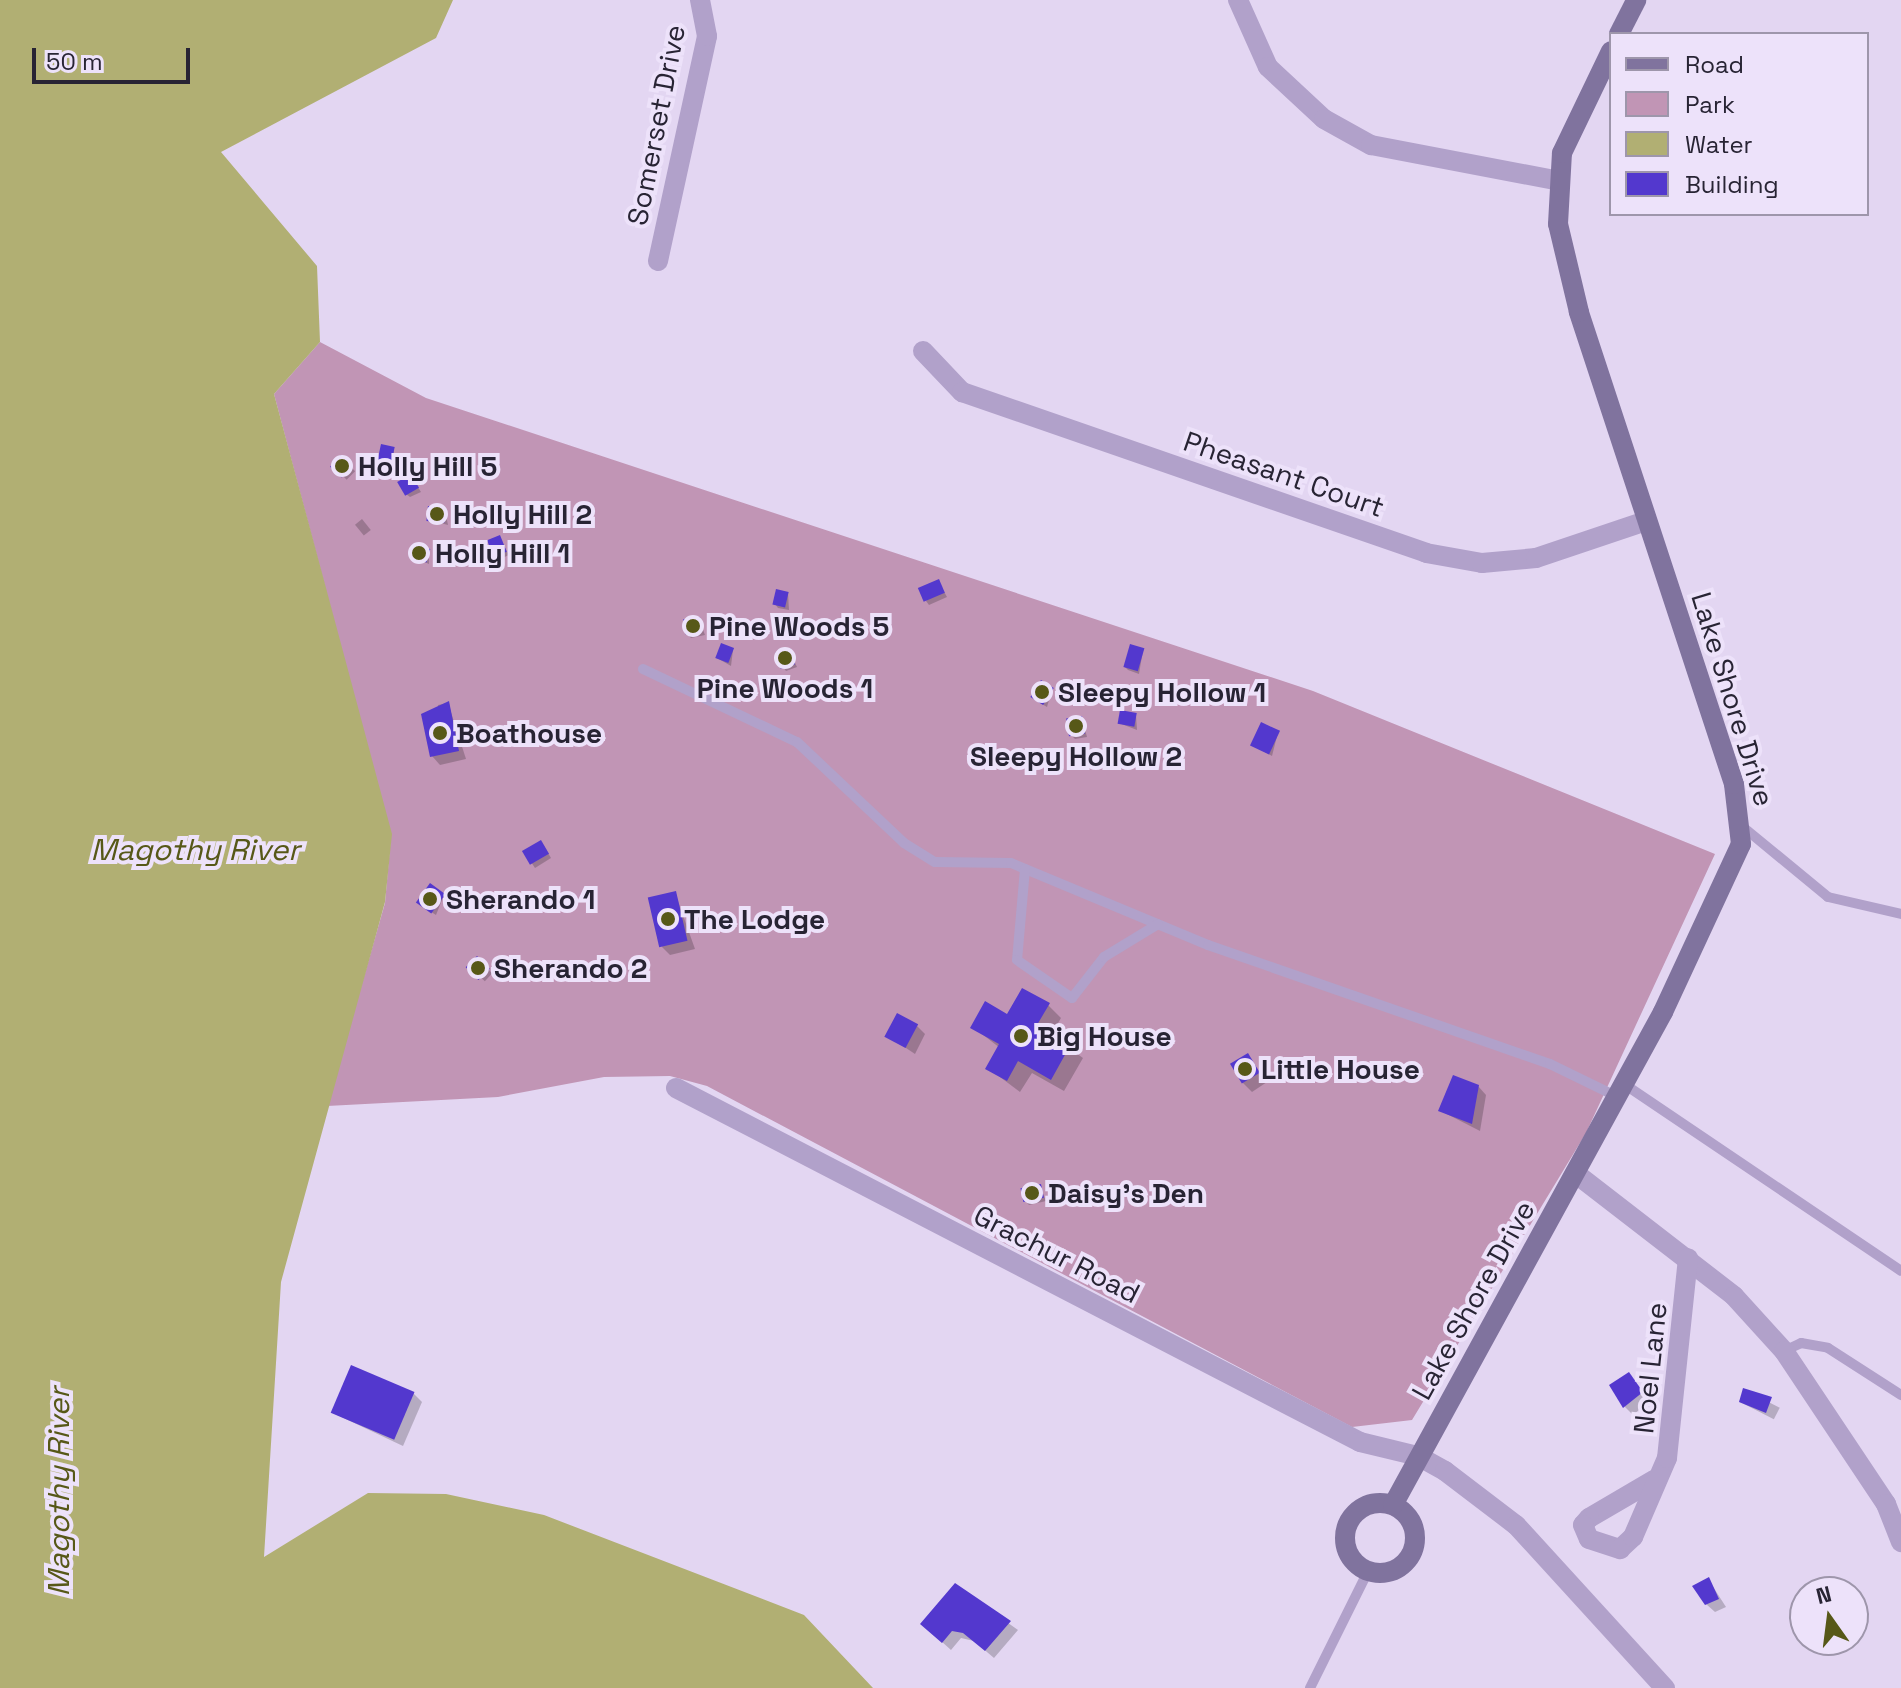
<!DOCTYPE html>
<html>
<head>
<meta charset="utf-8">
<style>
  body { margin:0 }
  #map { position:relative; width:1901px; height:1688px; overflow:hidden; background:#e3d6f2; font-family:"Space Grotesk",sans-serif }
  div>[style] { position:absolute }
  .green>* { inset:0; background:#c195b5 }
  .water>* { inset:0; background:#b1af73 }
  .shadow>* { inset:0; background:#0003; transform-origin:0 0 }
  .building>* { inset:0; background:#5338ce; transform-origin:0 0 }
  .lane>* { height:10px; margin:-5px; padding:0 5px; transform-origin:5px; border-radius:5px; background:#b1a1ca }
  .street>* { height:20px; margin:-10px; padding:0 10px; transform-origin:10px; border-radius:10px; background:#b1a1ca }
  .secondary>* { height:20px; margin:-10px; padding:0 10px; transform-origin:10px; border-radius:10px; background:#80739e }
  .secondary>.ring { margin:-10px; padding:0; box-sizing:content-box; background:none; border:20px solid #80739e; border-radius:50% }
  .dots>* { width:22px; height:22px; translate:-50% -50%; box-sizing:border-box; border:4px solid #ede2fa; border-radius:50% }
  span { translate:-50% -50%; white-space:nowrap; text-align:center; line-height:1.15; -webkit-text-stroke:8px #ede2fa; paint-order:stroke }
  .street-label { font-size:28px; color:#282434 }
  .poi-label { font-size:28px; color:#282434; font-weight:700 }
  .left { translate:0 -50%; text-align:left }
  .water-label { font-size:30px; color:#575818; font-style:italic }
  .legend { position:absolute; left:1609px; top:32px; width:260px; height:184px; box-sizing:border-box; background:#ede2fa; border:2px solid #9e96ab; margin:0; padding:10px 14px; list-style:none; font-size:24px; color:#282434 }
  .legend li { display:flex; align-items:center; gap:16px; height:40px }
  .legend b { width:40px; border:2px solid #9e96ab }
  .north { position:absolute; left:1789px; top:1576px; width:80px; height:80px; box-sizing:border-box; background:#ede2fa; border:2px solid #9e96ab; border-radius:50%; rotate:346deg; font-size:22px; font-weight:700; line-height:32px; text-align:center; color:#282434 }
  .north::after { content:''; display:block; margin:auto; width:28px; height:36px; background:#575818; clip-path:polygon(50% 0,100% 100%,50% 72%,0 100%) }
  .scale { position:absolute; left:32px; top:48px; width:158px; height:36px; box-sizing:border-box; border:4px solid #282434; border-top:0; padding-left:10px; font-size:24px; line-height:28px; white-space:nowrap; color:#282434; -webkit-text-stroke:6px #ede2fa; paint-order:stroke }
</style>
</head>
<body>
<div id="map">
  <div class="green">
    <div style="clip-path:polygon(320px 342px,426px 398px,1313px 691px,1715px 854px,1586px 1133px,1412px 1420px,1352px 1427px,707px 1086px,670px 1076px,604px 1077px,498px 1097px,327px 1106px,385px 903px,391px 836px,274px 394px)"></div>
  </div>
  <div class="water">
    <div style="clip-path:polygon(0 0,453px 0,436px 38px,221px 152px,317px 266px,320px 342px,274px 394px,392px 834px,385px 902px,281px 1282px,264px 1557px,368px 1493px,446px 1494px,544px 1515px,804px 1615px,873px 1688px,0 1688px)"></div>
  </div>
  <div class="shadow">
    <div style="clip-path:polygon(394px 449px,394px 467px,379px 460px)"></div>
    <div style="left:341px;top:457px;width:20px;height:12px;rotate:45deg"></div>
    <div style="clip-path:polygon(411px 476px,421px 492px,410px 497px,406px 494px)"></div>
    <div style="clip-path:polygon(445px 510px,448px 525px,429px 520px)"></div>
    <div style="left:362px;top:519px;width:14px;height:9px;rotate:51deg"></div>
    <div style="clip-path:polygon(499px 537px,509px 555px,500px 559px,496px 556px)"></div>
    <div style="clip-path:polygon(429px 551px,429px 564px,411px 556px)"></div>
    <div style="clip-path:polygon(938px 581px,947px 597px,929px 605px,926px 601px)"></div>
    <div style="clip-path:polygon(788px 593px,789px 610px,778px 608px,775px 604px)"></div>
    <div style="clip-path:polygon(699px 619px,705px 635px,691px 638px,687px 634px)"></div>
    <div style="clip-path:polygon(819px 622px,822px 626px,823px 632px,813px 629px)"></div>
    <div style="clip-path:polygon(733px 650px,731px 666px,717px 658px)"></div>
    <div style="clip-path:polygon(789px 650px,797px 667px,786px 671px,783px 667px)"></div>
    <div style="clip-path:polygon(1143px 650px,1139px 674px,1128px 670px,1124px 666px)"></div>
    <div style="clip-path:polygon(1052px 690px,1047px 707px,1035px 700px)"></div>
    <div style="clip-path:polygon(448px 703px,466px 759px,440px 765px,432px 756px,438px 705px)"></div>
    <div style="clip-path:polygon(1136px 715px,1137px 730px,1119px 723px)"></div>
    <div style="clip-path:polygon(1082px 718px,1087px 737px,1075px 739px,1071px 735px)"></div>
    <div style="clip-path:polygon(1278px 732px,1272px 756px,1252px 745px)"></div>
    <div style="clip-path:polygon(544px 846px,551px 858px,535px 868px,525px 853px)"></div>
    <div style="clip-path:polygon(675px 893px,695px 949px,670px 955px,662px 947px)"></div>
    <div style="clip-path:polygon(444px 895px,436px 915px,422px 906px)"></div>
    <div style="left:477px;top:959px;width:21px;height:11px;rotate:43deg"></div>
    <div style="clip-path:polygon(1048px 1005px,1061px 1018px,1051px 1035px,1083px 1058px,1064px 1091px,1032px 1073px,1020px 1092px,988px 1068px,1000px 1048px,973px 1027px)"></div>
    <div style="clip-path:polygon(917px 1026px,925px 1034px,915px 1054px,888px 1036px)"></div>
    <div style="clip-path:polygon(1248px 1056px,1267px 1082px,1252px 1092px,1243px 1083px)"></div>
    <div style="clip-path:polygon(1478px 1086px,1486px 1095px,1480px 1131px,1441px 1111px)"></div>
    <div style="clip-path:polygon(1040px 1187px,1046px 1201px,1029px 1205px,1025px 1201px)"></div>
    <div style="clip-path:polygon(1628px 1374px,1650px 1401px,1633px 1415px,1625px 1407px)"></div>
    <div style="left:1745px;top:1390px;width:39px;height:13px;rotate:27deg"></div>
    <div style="clip-path:polygon(413px 1393px,422px 1402px,403px 1446px,333px 1413px)"></div>
    <div style="clip-path:polygon(1708px 1579px,1726px 1607px,1715px 1612px,1706px 1604px)"></div>
    <div style="clip-path:polygon(956px 1586px,1018px 1630px,994px 1658px,974px 1641px,961px 1638px,951px 1650px,931px 1632px)"></div>
  </div>
  <div class="building">
    <div style="left:381px;top:444px;width:14px;height:17px;rotate:12deg"></div>
    <div style="left:341px;top:455px;width:16px;height:16px;rotate:43deg"></div>
    <div style="left:411px;top:474px;width:16px;height:16px;rotate:60deg"></div>
    <div style="left:428px;top:506px;width:18px;height:15px;rotate:6deg"></div>
    <div style="left:500px;top:535px;width:18px;height:14px;rotate:68deg"></div>
    <div style="left:413px;top:544px;width:18px;height:14px;rotate:16deg"></div>
    <div style="left:939px;top:579px;width:15px;height:23px;rotate:67deg"></div>
    <div style="left:776px;top:589px;width:13px;height:16px;rotate:13deg"></div>
    <div style="left:700px;top:617px;width:15px;height:17px;rotate:82deg"></div>
    <div style="left:721px;top:643px;width:14px;height:16px;rotate:21deg"></div>
    <div style="left:1130px;top:644px;width:15px;height:24px;rotate:16deg"></div>
    <div style="left:790px;top:648px;width:17px;height:15px;rotate:73deg"></div>
    <div style="left:1041px;top:680px;width:15px;height:20px;rotate:32deg"></div>
    <div style="clip-path:polygon(449px 701px,459px 751px,430px 757px,421px 714px)"></div>
    <div style="left:1120px;top:710px;width:17px;height:14px;rotate:10deg"></div>
    <div style="left:1082px;top:716px;width:18px;height:16px;rotate:81deg"></div>
    <div style="left:1261px;top:722px;width:21px;height:26px;rotate:25deg"></div>
    <div style="left:541px;top:840px;width:16px;height:22px;rotate:60deg"></div>
    <div style="left:430px;top:883px;width:19px;height:24px;rotate:36deg"></div>
    <div style="left:676px;top:891px;width:51px;height:29px;rotate:77deg"></div>
    <div style="left:477px;top:956px;width:18px;height:16px;rotate:45deg"></div>
    <div style="clip-path:polygon(1022px 988px,1050px 1003px,1037px 1025px,1071px 1044px,1051px 1080px,1018px 1061px,1007px 1081px,985px 1069px,999px 1044px,970px 1028px,985px 1001px,1007px 1014px)"></div>
    <div style="left:897px;top:1013px;width:24px;height:27px;rotate:28deg"></div>
    <div style="left:1248px;top:1053px;width:23px;height:21px;rotate:59deg"></div>
    <div style="clip-path:polygon(1453px 1075px,1479px 1085px,1472px 1124px,1438px 1111px)"></div>
    <div style="left:1041px;top:1184px;width:14px;height:21px;rotate:78deg"></div>
    <div style="left:351px;top:1365px;width:69px;height:52px;rotate:23deg"></div>
    <div style="clip-path:polygon(1629px 1372px,1643px 1392px,1623px 1408px,1609px 1385px)"></div>
    <div style="clip-path:polygon(1743px 1388px,1772px 1397px,1766px 1413px,1739px 1402px)"></div>
    <div style="clip-path:polygon(1709px 1577px,1719px 1599px,1705px 1605px,1692px 1586px)"></div>
    <div style="clip-path:polygon(955px 1583px,1011px 1621px,985px 1651px,963px 1633px,952px 1631px,942px 1643px,920px 1624px)"></div>
  </div>
  <div class="lane">
    <div style="left:643px;top:669px;width:170px;rotate:25.4deg"></div>
    <div style="left:797px;top:742px;width:147px;rotate:43.3deg"></div>
    <div style="left:904px;top:843px;width:36px;rotate:32deg"></div>
    <div style="left:935px;top:862px;width:76px;rotate:0.8deg"></div>
    <div style="left:1011px;top:863px;width:213px;rotate:22.6deg"></div>
    <div style="left:1208px;top:945px;width:362px;rotate:19.2deg"></div>
    <div style="left:1550px;top:1064px;width:73px;rotate:25.9deg"></div>
    <div style="left:1743px;top:827px;width:110px;rotate:39.5deg"></div>
    <div style="left:1828px;top:897px;width:75px;rotate:13.1deg"></div>
    <div style="left:1025px;top:869px;width:91px;rotate:95deg"></div>
    <div style="left:1017px;top:960px;width:67px;rotate:34.6deg"></div>
    <div style="left:1072px;top:998px;width:52px;rotate:-52deg"></div>
    <div style="left:1104px;top:957px;width:63px;rotate:-31.4deg"></div>
    <div style="left:1624px;top:1084px;width:334px;rotate:34deg"></div>
    <div style="left:1784px;top:1351px;width:19px;rotate:-25deg"></div>
    <div style="left:1801px;top:1343px;width:27px;rotate:10deg"></div>
    <div style="left:1828px;top:1348px;width:87px;rotate:32.8deg"></div>
    <div style="left:1310px;top:1688px;width:131px;rotate:-63.6deg"></div>
  </div>
  <div class="street">
    <div style="left:1238px;top:0;width:73px;rotate:65.9deg"></div>
    <div style="left:1268px;top:67px;width:76px;rotate:42.9deg"></div>
    <div style="left:1324px;top:119px;width:54px;rotate:29deg"></div>
    <div style="left:1371px;top:145px;width:191px;rotate:10.8deg"></div>
    <div style="left:658px;top:261px;width:230px;rotate:-77.7deg"></div>
    <div style="left:707px;top:36px;width:37px;rotate:-101deg"></div>
    <div style="left:923px;top:351px;width:57px;rotate:46.4deg"></div>
    <div style="left:962px;top:392px;width:491px;rotate:19.1deg"></div>
    <div style="left:1426px;top:553px;width:57px;rotate:10.1deg"></div>
    <div style="left:1482px;top:563px;width:54px;rotate:-5.3deg"></div>
    <div style="left:1536px;top:558px;width:116px;rotate:-18.6deg"></div>
    <div style="left:676px;top:1088px;width:770px;rotate:27.36deg"></div>
    <div style="left:1360px;top:1442px;width:60px;rotate:13.6deg"></div>
    <div style="left:1418px;top:1456px;width:31px;rotate:29deg"></div>
    <div style="left:1445px;top:1471px;width:89px;rotate:37.3deg"></div>
    <div style="left:1516px;top:1525px;width:221px;rotate:47.6deg"></div>
    <div style="left:1575px;top:1173px;width:201px;rotate:37.7deg"></div>
    <div style="left:1734px;top:1296px;width:74px;rotate:47.7deg"></div>
    <div style="left:1784px;top:1351px;width:184px;rotate:56.3deg"></div>
    <div style="left:1886px;top:1504px;width:41px;rotate:68.5deg"></div>
    <div style="left:1654px;top:1480px;width:75px;rotate:149.7deg"></div>
    <div style="left:1589px;top:1518px;width:9px;rotate:131deg"></div>
    <div style="left:1583px;top:1525px;width:15px;rotate:67deg"></div>
    <div style="left:1589px;top:1539px;width:33px;rotate:18deg"></div>
    <div style="left:1620px;top:1549px;width:18px;rotate:-43deg"></div>
    <div style="left:1633px;top:1537px;width:86px;rotate:-66.7deg"></div>
    <div style="left:1667px;top:1458px;width:201px;rotate:-84deg"></div>
  </div>
  <div class="secondary">
    <div style="left:1619px;top:34px;width:38px;rotate:-63deg"></div>
    <div class="ring" style="left:1345px;top:1503px;width:50px;height:50px"></div>
    <div style="left:1393px;top:1505px;width:562px;rotate:-61.29deg"></div>
    <div style="left:1663px;top:1012px;width:185px;rotate:-65.1deg"></div>
    <div style="left:1741px;top:844px;width:60px;rotate:-96.7deg"></div>
    <div style="left:1734px;top:784px;width:497px;rotate:-108.2deg"></div>
    <div style="left:1579px;top:312px;width:90px;rotate:-103.4deg"></div>
    <div style="left:1558px;top:224px;width:71px;rotate:-86.8deg"></div>
    <div style="left:1562px;top:153px;width:113px;rotate:-64.3deg"></div>
  </div>
  <div class="dots">
    <div style="left:342px;top:466px;background:#575818"></div>
    <div style="left:437px;top:514px;background:#575818"></div>
    <div style="left:419px;top:553px;background:#575818"></div>
    <div style="left:693px;top:626px;background:#575818"></div>
    <div style="left:785px;top:658px;background:#575818"></div>
    <div style="left:1042px;top:692px;background:#575818"></div>
    <div style="left:1076px;top:726px;background:#575818"></div>
    <div style="left:440px;top:733px;background:#575818"></div>
    <div style="left:430px;top:899px;background:#575818"></div>
    <div style="left:668px;top:919px;background:#575818"></div>
    <div style="left:478px;top:968px;background:#575818"></div>
    <div style="left:1021px;top:1036px;background:#575818"></div>
    <div style="left:1245px;top:1069px;background:#575818"></div>
    <div style="left:1032px;top:1193px;background:#575818"></div>
  </div>
  <div class="street-label">
    <span style="left:656px;top:125px;rotate:-79deg">Somerset Drive</span>
    <span style="left:1284px;top:474px;rotate:19deg">Pheasant Court</span>
    <span style="left:1733px;top:699px;rotate:73deg">Lake Shore Drive</span>
    <span style="left:1057px;top:1254px;rotate:27deg">Grachur Road</span>
    <span style="left:1473px;top:1300px;rotate:-61deg">Lake Shore Drive</span>
    <span style="left:1650px;top:1368px;rotate:-84deg">Noel Lane</span>
  </div>
  <div class="poi-label">
    <span class="left" style="left:358px;top:466px">Holly Hill 5</span>
    <span class="left" style="left:453px;top:514px">Holly Hill 2</span>
    <span class="left" style="left:435px;top:553px">Holly Hill 1</span>
    <span class="left" style="left:709px;top:626px">Pine Woods 5</span>
    <span style="left:785px;top:688px">Pine Woods 1</span>
    <span class="left" style="left:1058px;top:692px">Sleepy Hollow 1</span>
    <span class="left" style="left:456px;top:733px">Boathouse</span>
    <span style="left:1076px;top:756px">Sleepy Hollow 2</span>
    <span class="left" style="left:446px;top:899px">Sherando 1</span>
    <span class="left" style="left:684px;top:919px">The Lodge</span>
    <span class="left" style="left:494px;top:968px">Sherando 2</span>
    <span class="left" style="left:1037px;top:1036px">Big House</span>
    <span class="left" style="left:1261px;top:1069px">Little House</span>
    <span class="left" style="left:1048px;top:1193px">Daisy’s Den</span>
  </div>
  <div class="water-label">
    <span style="left:195px;top:850px">Magothy River</span>
    <span style="left:59px;top:1492px;rotate:-90deg">Magothy River</span>
  </div>
  <ul class="legend">
  <li><b style="height:10px;background:#80739e"></b>Road</li>
  <li><b style="height:22px;background:#c195b5"></b>Park</li>
  <li><b style="height:22px;background:#b1af73"></b>Water</li>
  <li><b style="height:22px;background:#5338ce"></b>Building</li>
  </ul>
  <div class="north">N</div>
  <div class="scale">50 m</div>
</div>
</body>
</html>
